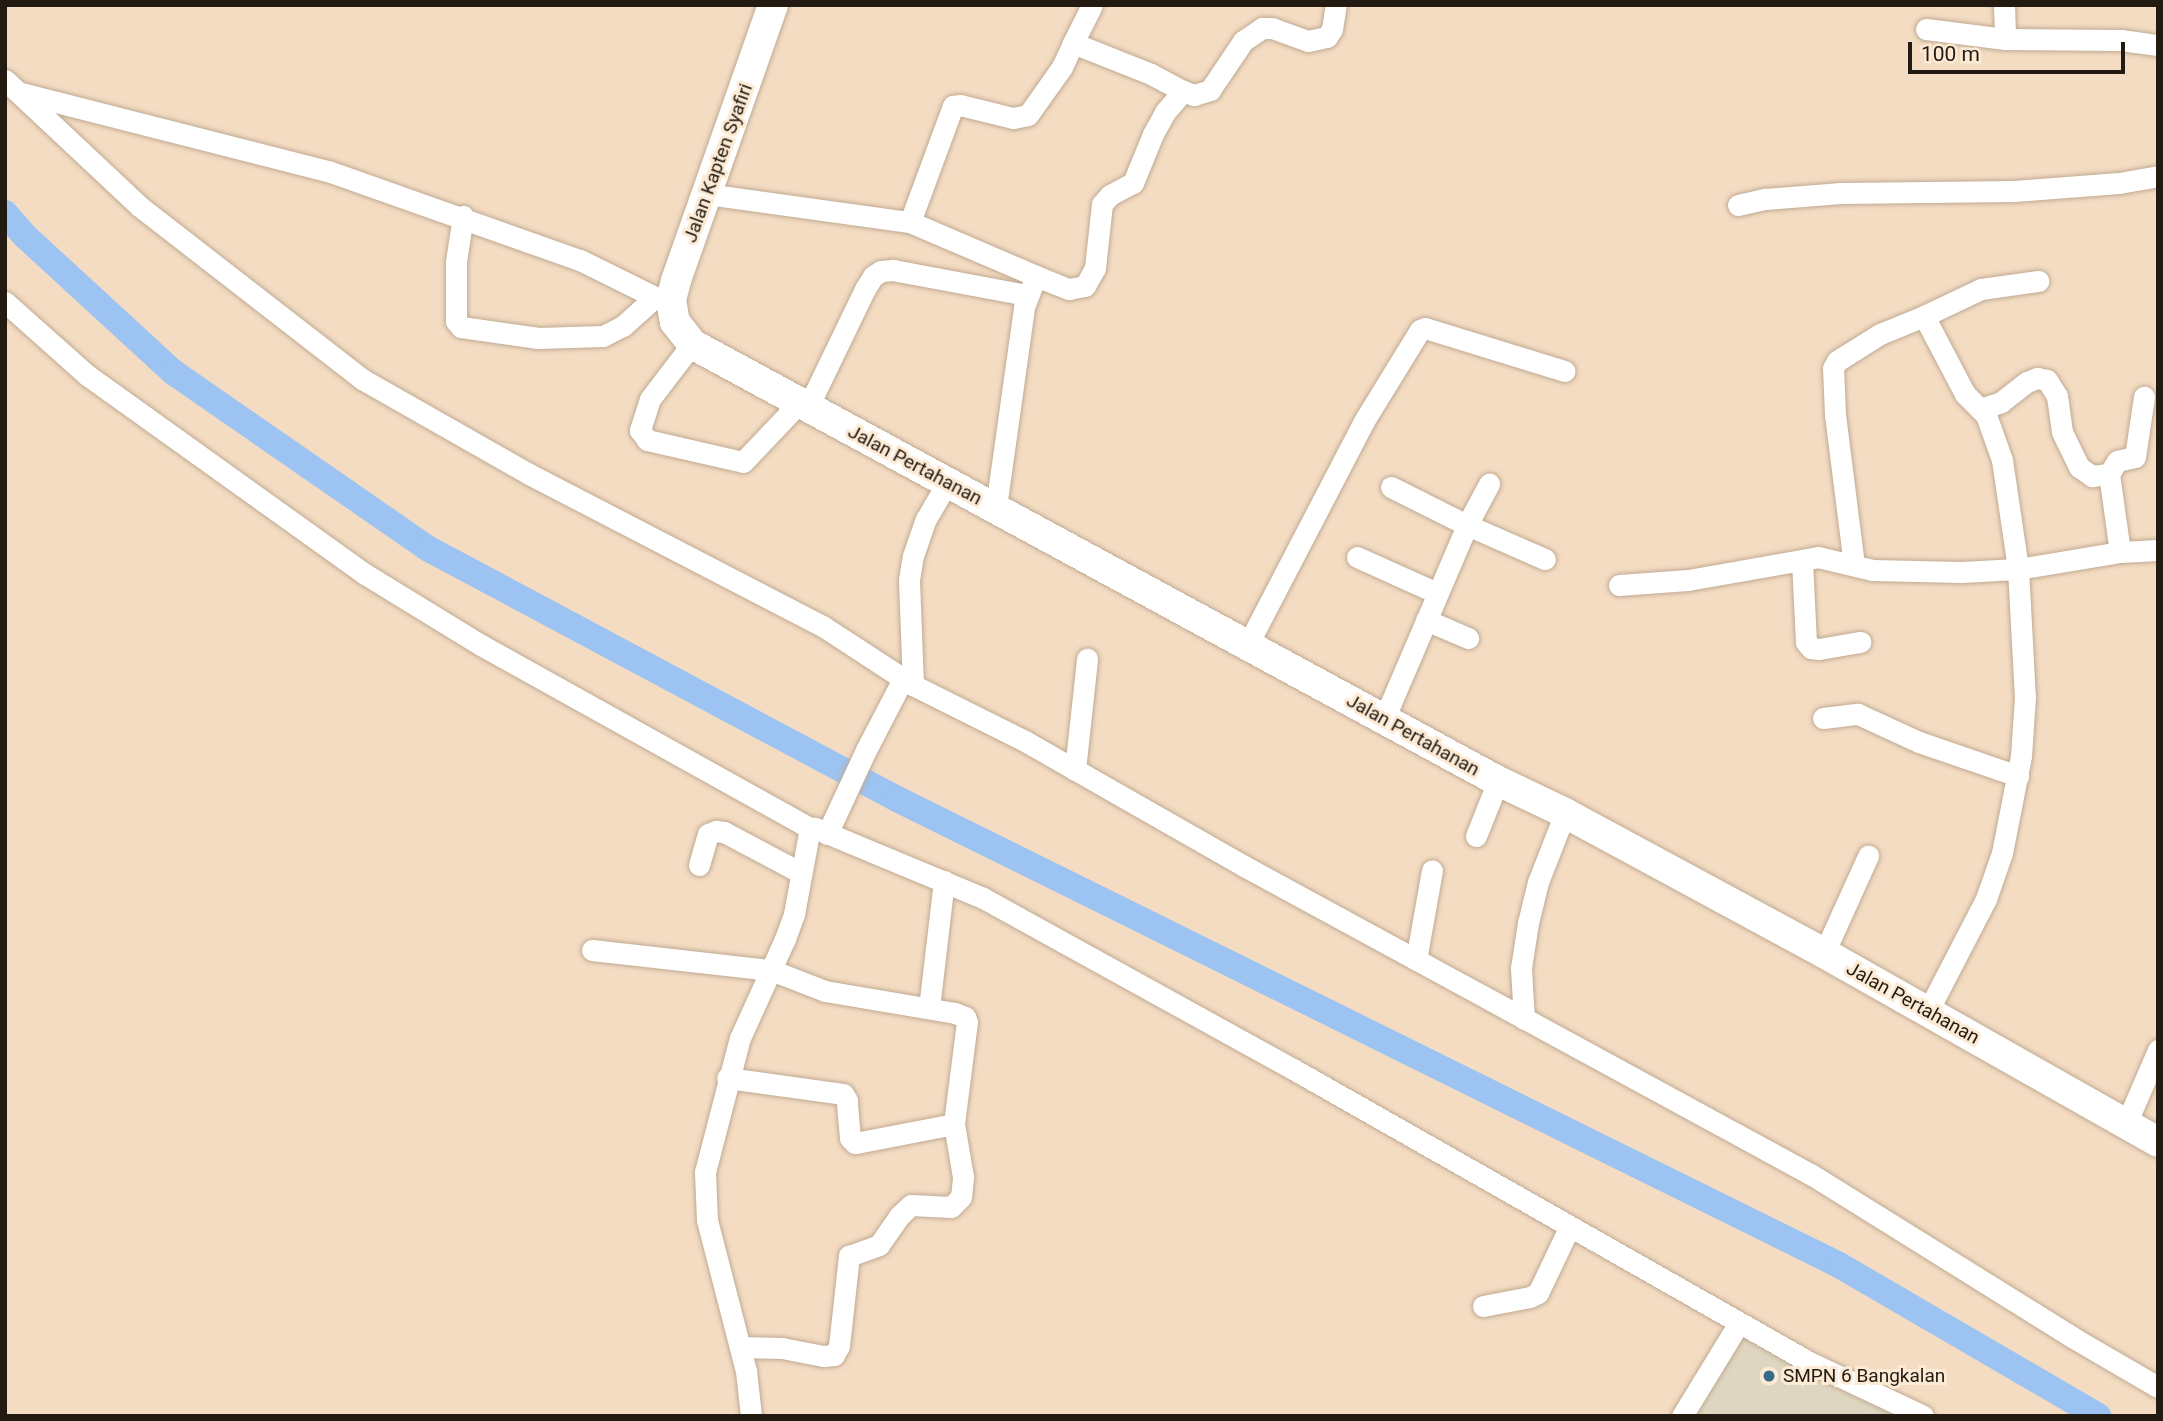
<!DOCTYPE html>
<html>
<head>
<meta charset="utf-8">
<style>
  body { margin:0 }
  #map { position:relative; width:2163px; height:1421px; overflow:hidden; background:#f3dcc2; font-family:Roboto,sans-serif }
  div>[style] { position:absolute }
  .education>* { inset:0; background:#dfd6c1 }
  .river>* { height:26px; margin:-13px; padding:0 13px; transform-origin:13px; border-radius:13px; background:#9cc3f1 }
  .roads { filter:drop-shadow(0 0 2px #c0aa92) drop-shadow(0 0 2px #c0aa92) }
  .minor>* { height:21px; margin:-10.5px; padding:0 10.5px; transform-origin:10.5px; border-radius:10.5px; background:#fff }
  .highway>* { height:30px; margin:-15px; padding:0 15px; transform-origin:15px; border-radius:15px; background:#fff }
  .dots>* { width:19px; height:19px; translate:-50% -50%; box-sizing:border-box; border:4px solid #fcead5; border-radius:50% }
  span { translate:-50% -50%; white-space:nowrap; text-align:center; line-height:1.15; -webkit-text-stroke:6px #fcead5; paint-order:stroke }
  .street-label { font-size:19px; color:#231b12 }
  .poi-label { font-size:19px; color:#231b12 }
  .left { translate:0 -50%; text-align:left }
  .frame { position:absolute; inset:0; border:7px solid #231b12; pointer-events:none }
  .scale { position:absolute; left:1908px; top:42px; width:217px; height:32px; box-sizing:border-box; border:4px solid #231b12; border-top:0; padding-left:9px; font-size:21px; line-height:24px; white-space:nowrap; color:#231b12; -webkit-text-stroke:5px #fcead5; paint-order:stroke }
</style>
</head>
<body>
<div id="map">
  <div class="education">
    <div style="clip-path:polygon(1740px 1336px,1905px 1416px,1691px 1416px)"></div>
  </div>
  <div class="river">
    <div style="left:5px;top:213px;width:30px;rotate:49deg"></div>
    <div style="left:25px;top:236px;width:201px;rotate:42.6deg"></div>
    <div style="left:173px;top:372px;width:309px;rotate:34.7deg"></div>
    <div style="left:427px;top:548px;width:533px;rotate:28.1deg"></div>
    <div style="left:897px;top:799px;width:1051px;rotate:26.32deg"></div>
    <div style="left:1839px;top:1265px;width:300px;rotate:30.2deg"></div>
  </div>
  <div class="roads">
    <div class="minor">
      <div style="left:2004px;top:5px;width:34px;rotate:88deg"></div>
      <div style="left:1926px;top:29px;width:80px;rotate:7.2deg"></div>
      <div style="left:2005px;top:39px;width:116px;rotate:0.5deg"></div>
      <div style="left:2121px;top:40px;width:37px;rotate:8deg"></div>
      <div style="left:1073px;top:43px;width:42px;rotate:-63.4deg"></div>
      <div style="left:5px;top:80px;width:184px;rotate:43.2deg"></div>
      <div style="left:139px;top:206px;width:282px;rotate:37.8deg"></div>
      <div style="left:362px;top:379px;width:192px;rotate:29.6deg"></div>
      <div style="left:529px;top:474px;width:332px;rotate:27.4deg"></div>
      <div style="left:824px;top:627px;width:106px;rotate:33.1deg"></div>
      <div style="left:913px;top:685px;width:125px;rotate:26.6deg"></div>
      <div style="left:1025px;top:741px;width:252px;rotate:29.7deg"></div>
      <div style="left:1244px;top:866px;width:647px;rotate:28.55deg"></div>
      <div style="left:1812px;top:1175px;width:306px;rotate:31.9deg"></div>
      <div style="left:2072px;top:1337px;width:99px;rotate:30.2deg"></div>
      <div style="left:21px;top:93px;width:317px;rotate:14.3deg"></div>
      <div style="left:328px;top:171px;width:267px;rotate:19.5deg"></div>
      <div style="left:580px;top:260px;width:84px;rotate:26.3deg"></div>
      <div style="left:655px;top:297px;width:16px;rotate:11deg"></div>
      <div style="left:707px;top:194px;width:205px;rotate:7.9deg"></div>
      <div style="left:910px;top:222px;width:137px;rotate:23.2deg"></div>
      <div style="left:1738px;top:205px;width:28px;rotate:-13deg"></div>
      <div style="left:1765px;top:199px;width:76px;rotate:-4.5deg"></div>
      <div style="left:1841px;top:193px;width:173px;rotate:-0.7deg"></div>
      <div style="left:2014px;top:191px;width:105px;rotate:-4.4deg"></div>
      <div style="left:2119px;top:183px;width:40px;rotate:-10deg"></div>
      <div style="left:463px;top:216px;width:47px;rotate:98.7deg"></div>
      <div style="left:456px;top:262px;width:59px;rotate:90deg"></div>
      <div style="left:456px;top:321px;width:8px;rotate:50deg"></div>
      <div style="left:461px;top:327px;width:78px;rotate:8.1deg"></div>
      <div style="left:538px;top:338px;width:65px;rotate:-1.8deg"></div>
      <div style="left:603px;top:336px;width:22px;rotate:-27deg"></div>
      <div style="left:623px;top:326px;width:43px;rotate:-42.2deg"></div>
      <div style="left:910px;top:222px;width:124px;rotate:-69.7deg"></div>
      <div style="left:953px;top:106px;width:7px;rotate:-8deg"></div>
      <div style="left:960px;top:105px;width:55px;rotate:13.8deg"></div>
      <div style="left:1013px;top:118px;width:15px;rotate:-11deg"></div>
      <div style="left:1028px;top:115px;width:59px;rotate:-54.7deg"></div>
      <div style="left:1062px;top:67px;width:26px;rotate:-65deg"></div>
      <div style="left:1073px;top:43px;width:84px;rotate:21.7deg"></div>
      <div style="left:1151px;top:74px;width:36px;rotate:28deg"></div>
      <div style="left:5px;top:302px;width:110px;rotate:41.7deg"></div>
      <div style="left:87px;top:375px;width:342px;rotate:35.6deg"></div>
      <div style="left:365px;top:574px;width:136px;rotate:31.5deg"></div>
      <div style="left:481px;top:645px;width:378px;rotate:29.1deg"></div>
      <div style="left:1924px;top:316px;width:63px;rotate:-25.3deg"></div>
      <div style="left:1981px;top:289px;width:58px;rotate:-8deg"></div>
      <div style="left:692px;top:344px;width:69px;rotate:127.4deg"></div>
      <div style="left:650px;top:399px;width:33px;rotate:108deg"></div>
      <div style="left:640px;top:430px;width:12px;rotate:55deg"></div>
      <div style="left:647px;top:440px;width:98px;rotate:12.9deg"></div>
      <div style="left:743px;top:462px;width:80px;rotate:-46.5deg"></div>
      <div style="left:807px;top:409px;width:133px;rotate:-64.2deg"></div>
      <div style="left:865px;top:289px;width:15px;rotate:-58deg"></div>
      <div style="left:873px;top:276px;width:9px;rotate:-32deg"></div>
      <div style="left:881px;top:271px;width:12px;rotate:-5deg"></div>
      <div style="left:893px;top:270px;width:135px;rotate:10.6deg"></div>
      <div style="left:1980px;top:409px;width:22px;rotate:-18deg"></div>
      <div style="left:2001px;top:402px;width:33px;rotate:-38deg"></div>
      <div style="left:2027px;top:382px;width:11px;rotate:-22deg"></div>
      <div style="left:2037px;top:378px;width:10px;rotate:11deg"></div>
      <div style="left:2047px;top:380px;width:19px;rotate:58deg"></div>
      <div style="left:2057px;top:396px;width:36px;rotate:82deg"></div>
      <div style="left:2062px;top:432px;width:39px;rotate:64deg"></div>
      <div style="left:2079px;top:467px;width:16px;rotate:35deg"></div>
      <div style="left:2092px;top:476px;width:17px;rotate:-7deg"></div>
      <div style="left:1391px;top:487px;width:85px;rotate:26.6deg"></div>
      <div style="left:1467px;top:525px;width:85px;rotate:23.6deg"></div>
      <div style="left:996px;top:507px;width:202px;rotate:-82deg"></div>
      <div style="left:1024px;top:307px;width:33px;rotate:-69deg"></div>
      <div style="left:1036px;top:276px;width:35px;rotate:22deg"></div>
      <div style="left:1069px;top:289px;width:16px;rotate:-11deg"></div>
      <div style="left:1085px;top:286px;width:21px;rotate:-61deg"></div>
      <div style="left:1095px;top:268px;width:64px;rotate:-83.8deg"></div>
      <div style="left:1102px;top:204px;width:12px;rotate:-48deg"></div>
      <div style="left:1110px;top:195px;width:26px;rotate:-28deg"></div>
      <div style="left:1133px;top:183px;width:53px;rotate:-67.8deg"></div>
      <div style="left:1153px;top:134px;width:25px;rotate:-61deg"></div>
      <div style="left:1165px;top:112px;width:28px;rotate:-49deg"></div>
      <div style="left:1183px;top:91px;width:12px;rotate:20deg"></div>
      <div style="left:1194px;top:95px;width:17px;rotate:-17deg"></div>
      <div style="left:1210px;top:90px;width:59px;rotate:-56deg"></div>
      <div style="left:1243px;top:41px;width:23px;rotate:-34deg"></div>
      <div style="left:1262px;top:28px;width:10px"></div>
      <div style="left:1272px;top:28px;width:38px;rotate:20deg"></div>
      <div style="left:1308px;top:41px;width:19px;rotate:-12deg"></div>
      <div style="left:1327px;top:37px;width:9px;rotate:-58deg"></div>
      <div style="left:1332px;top:29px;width:24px;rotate:-81deg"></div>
      <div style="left:2120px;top:552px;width:79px;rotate:-98deg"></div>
      <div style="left:2109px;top:474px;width:15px;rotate:-58deg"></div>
      <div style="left:2117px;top:461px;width:18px;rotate:-13deg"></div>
      <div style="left:2135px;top:457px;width:61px;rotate:-81.5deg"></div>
      <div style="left:1357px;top:557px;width:88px;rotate:24.2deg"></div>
      <div style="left:1802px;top:561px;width:81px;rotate:87.2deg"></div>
      <div style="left:1806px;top:642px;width:8px;rotate:50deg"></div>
      <div style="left:1811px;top:648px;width:8px;rotate:7deg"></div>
      <div style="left:1819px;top:649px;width:42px;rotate:-9.7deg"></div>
      <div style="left:1854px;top:565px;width:151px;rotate:-97.2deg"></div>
      <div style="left:1835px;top:415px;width:47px;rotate:-92.4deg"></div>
      <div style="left:1833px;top:368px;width:8px;rotate:-60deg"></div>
      <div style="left:1837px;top:361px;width:51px;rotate:-32.1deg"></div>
      <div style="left:1880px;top:334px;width:48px;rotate:-22.2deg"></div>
      <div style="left:1924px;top:316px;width:88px;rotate:62.3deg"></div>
      <div style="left:1965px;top:394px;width:30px;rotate:45deg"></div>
      <div style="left:1986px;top:415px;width:48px;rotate:70.4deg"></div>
      <div style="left:2002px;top:460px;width:110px;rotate:81.6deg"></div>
      <div style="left:2018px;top:569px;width:128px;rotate:86.9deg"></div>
      <div style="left:2025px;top:697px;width:59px;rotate:93.9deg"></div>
      <div style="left:2021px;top:756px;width:99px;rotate:101.1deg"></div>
      <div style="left:2002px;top:853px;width:49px;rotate:109.2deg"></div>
      <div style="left:1986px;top:899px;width:126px;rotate:117.4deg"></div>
      <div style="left:1619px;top:585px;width:69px;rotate:-4.1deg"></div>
      <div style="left:1688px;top:580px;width:132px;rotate:-10deg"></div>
      <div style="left:1818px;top:557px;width:56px;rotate:13.5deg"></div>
      <div style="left:1872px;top:570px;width:89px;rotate:1.3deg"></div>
      <div style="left:1961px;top:572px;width:57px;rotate:-3deg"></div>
      <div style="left:2018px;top:569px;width:103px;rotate:-9.5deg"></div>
      <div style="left:2120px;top:552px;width:38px;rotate:-3deg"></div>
      <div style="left:1426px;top:620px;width:46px;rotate:23.2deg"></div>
      <div style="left:1248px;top:644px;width:251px;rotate:-62.5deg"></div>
      <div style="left:1364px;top:421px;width:107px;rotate:-58.4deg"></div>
      <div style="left:1420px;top:330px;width:5px;rotate:-22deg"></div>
      <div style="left:1425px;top:328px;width:146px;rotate:17.1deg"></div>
      <div style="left:913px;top:685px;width:105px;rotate:-92.2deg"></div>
      <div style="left:909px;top:580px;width:24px;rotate:-81deg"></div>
      <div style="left:913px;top:556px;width:39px;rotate:-71deg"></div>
      <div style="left:926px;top:519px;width:42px;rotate:-59.7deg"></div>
      <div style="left:1823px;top:718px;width:35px;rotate:-7deg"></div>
      <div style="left:1858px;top:714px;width:67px;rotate:24.7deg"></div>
      <div style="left:1919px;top:742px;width:105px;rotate:19deg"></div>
      <div style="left:1384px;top:719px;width:211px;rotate:-66.8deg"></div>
      <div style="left:1467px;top:525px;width:47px;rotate:-61.8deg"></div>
      <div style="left:1075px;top:770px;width:112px;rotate:-83.8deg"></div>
      <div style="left:827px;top:834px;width:93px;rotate:-65.1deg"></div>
      <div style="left:866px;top:750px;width:80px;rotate:-62.5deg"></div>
      <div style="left:1476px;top:836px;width:59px;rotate:-68.2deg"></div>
      <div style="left:699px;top:865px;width:32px;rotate:-74deg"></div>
      <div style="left:708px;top:834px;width:9px;rotate:-21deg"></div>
      <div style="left:716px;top:831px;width:8px;rotate:7deg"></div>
      <div style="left:724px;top:832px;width:87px;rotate:28deg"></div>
      <div style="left:592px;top:950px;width:180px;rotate:6.4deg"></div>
      <div style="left:771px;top:970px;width:58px;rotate:21.3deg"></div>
      <div style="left:825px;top:991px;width:132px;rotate:9.6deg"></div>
      <div style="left:955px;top:1013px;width:11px;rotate:22deg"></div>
      <div style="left:965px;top:1017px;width:5px;rotate:68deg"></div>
      <div style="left:967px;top:1022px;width:103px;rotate:97.3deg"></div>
      <div style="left:954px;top:1124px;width:101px;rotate:169.1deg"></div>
      <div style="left:855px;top:1143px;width:7px;rotate:-135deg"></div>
      <div style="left:850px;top:1138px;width:38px;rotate:-95deg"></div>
      <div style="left:847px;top:1100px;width:7px;rotate:-124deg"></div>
      <div style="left:843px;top:1094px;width:117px;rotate:-172.1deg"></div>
      <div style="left:1824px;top:953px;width:107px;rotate:-65.6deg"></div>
      <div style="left:1416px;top:960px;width:91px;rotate:-79.9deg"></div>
      <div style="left:929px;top:1008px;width:128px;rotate:-83.3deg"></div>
      <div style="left:1524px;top:1019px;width:51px;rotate:-93.4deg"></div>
      <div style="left:1521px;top:968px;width:46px;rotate:-81.2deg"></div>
      <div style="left:1528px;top:923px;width:42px;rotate:-76.3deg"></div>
      <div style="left:1538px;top:882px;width:74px;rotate:-68.6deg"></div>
      <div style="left:2126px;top:1124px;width:81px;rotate:-66.6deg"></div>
      <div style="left:1483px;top:1306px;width:48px;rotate:-10.8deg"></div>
      <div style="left:1530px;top:1297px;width:9px;rotate:-27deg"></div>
      <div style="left:1538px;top:1293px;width:72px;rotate:-64.5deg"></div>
      <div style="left:740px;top:1347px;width:42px;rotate:1.4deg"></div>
      <div style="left:782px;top:1348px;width:42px;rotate:11deg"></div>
      <div style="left:823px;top:1356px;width:11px;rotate:-5deg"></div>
      <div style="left:834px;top:1355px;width:10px;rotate:-61deg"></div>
      <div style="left:839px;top:1346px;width:91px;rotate:-83.7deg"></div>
      <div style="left:849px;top:1256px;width:32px;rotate:-20deg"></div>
      <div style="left:879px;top:1245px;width:35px;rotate:-55deg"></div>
      <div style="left:899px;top:1216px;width:16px;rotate:-43deg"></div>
      <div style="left:911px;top:1205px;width:40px;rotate:2.9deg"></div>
      <div style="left:951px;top:1207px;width:14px;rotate:-45deg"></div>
      <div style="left:961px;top:1197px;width:20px;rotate:-84deg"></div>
      <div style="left:963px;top:1177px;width:54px;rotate:-99.6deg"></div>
      <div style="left:751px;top:1416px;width:45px;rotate:-96.3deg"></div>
      <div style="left:746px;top:1371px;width:156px;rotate:-104.5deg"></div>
      <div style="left:707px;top:1220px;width:48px;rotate:-92.4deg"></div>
      <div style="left:705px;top:1172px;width:138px;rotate:-75.4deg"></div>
      <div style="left:740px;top:1038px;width:109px;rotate:-65.6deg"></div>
      <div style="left:785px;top:939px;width:27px;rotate:-70deg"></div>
      <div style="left:794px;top:914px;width:82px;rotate:-79.5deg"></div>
      <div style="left:809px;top:833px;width:8px;rotate:-40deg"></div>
      <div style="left:815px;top:828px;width:182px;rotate:22.6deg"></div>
      <div style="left:983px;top:898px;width:354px;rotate:28.9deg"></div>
      <div style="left:1293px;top:1069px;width:593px;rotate:29.59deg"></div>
      <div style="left:1809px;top:1362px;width:126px;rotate:25.3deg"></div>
      <div style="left:1682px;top:1416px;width:109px;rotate:-58.5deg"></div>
    </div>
    <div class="highway">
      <div style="left:773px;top:5px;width:293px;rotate:109.4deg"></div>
      <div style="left:676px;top:281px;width:20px;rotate:105deg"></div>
      <div style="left:671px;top:300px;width:22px;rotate:80deg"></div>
      <div style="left:675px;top:322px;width:28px;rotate:52deg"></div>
      <div style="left:692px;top:344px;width:917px;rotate:28.47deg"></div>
      <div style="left:1498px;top:781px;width:74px;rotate:25.5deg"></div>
      <div style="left:1565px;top:813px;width:294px;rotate:28.4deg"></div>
      <div style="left:1824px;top:953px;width:384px;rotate:29.5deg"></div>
    </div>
  </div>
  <div class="dots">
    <div style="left:1769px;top:1376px;background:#376c88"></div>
  </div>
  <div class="street-label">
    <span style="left:718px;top:163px;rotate:-70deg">Jalan Kapten Syafiri</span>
    <span style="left:915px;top:465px;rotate:28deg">Jalan Pertahanan</span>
    <span style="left:1413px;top:735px;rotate:29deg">Jalan Pertahanan</span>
    <span style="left:1913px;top:1003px;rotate:29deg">Jalan Pertahanan</span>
  </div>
  <div class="poi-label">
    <span class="left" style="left:1783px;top:1376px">SMPN 6 Bangkalan</span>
  </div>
  <div class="frame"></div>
  <div class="scale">100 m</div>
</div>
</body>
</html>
